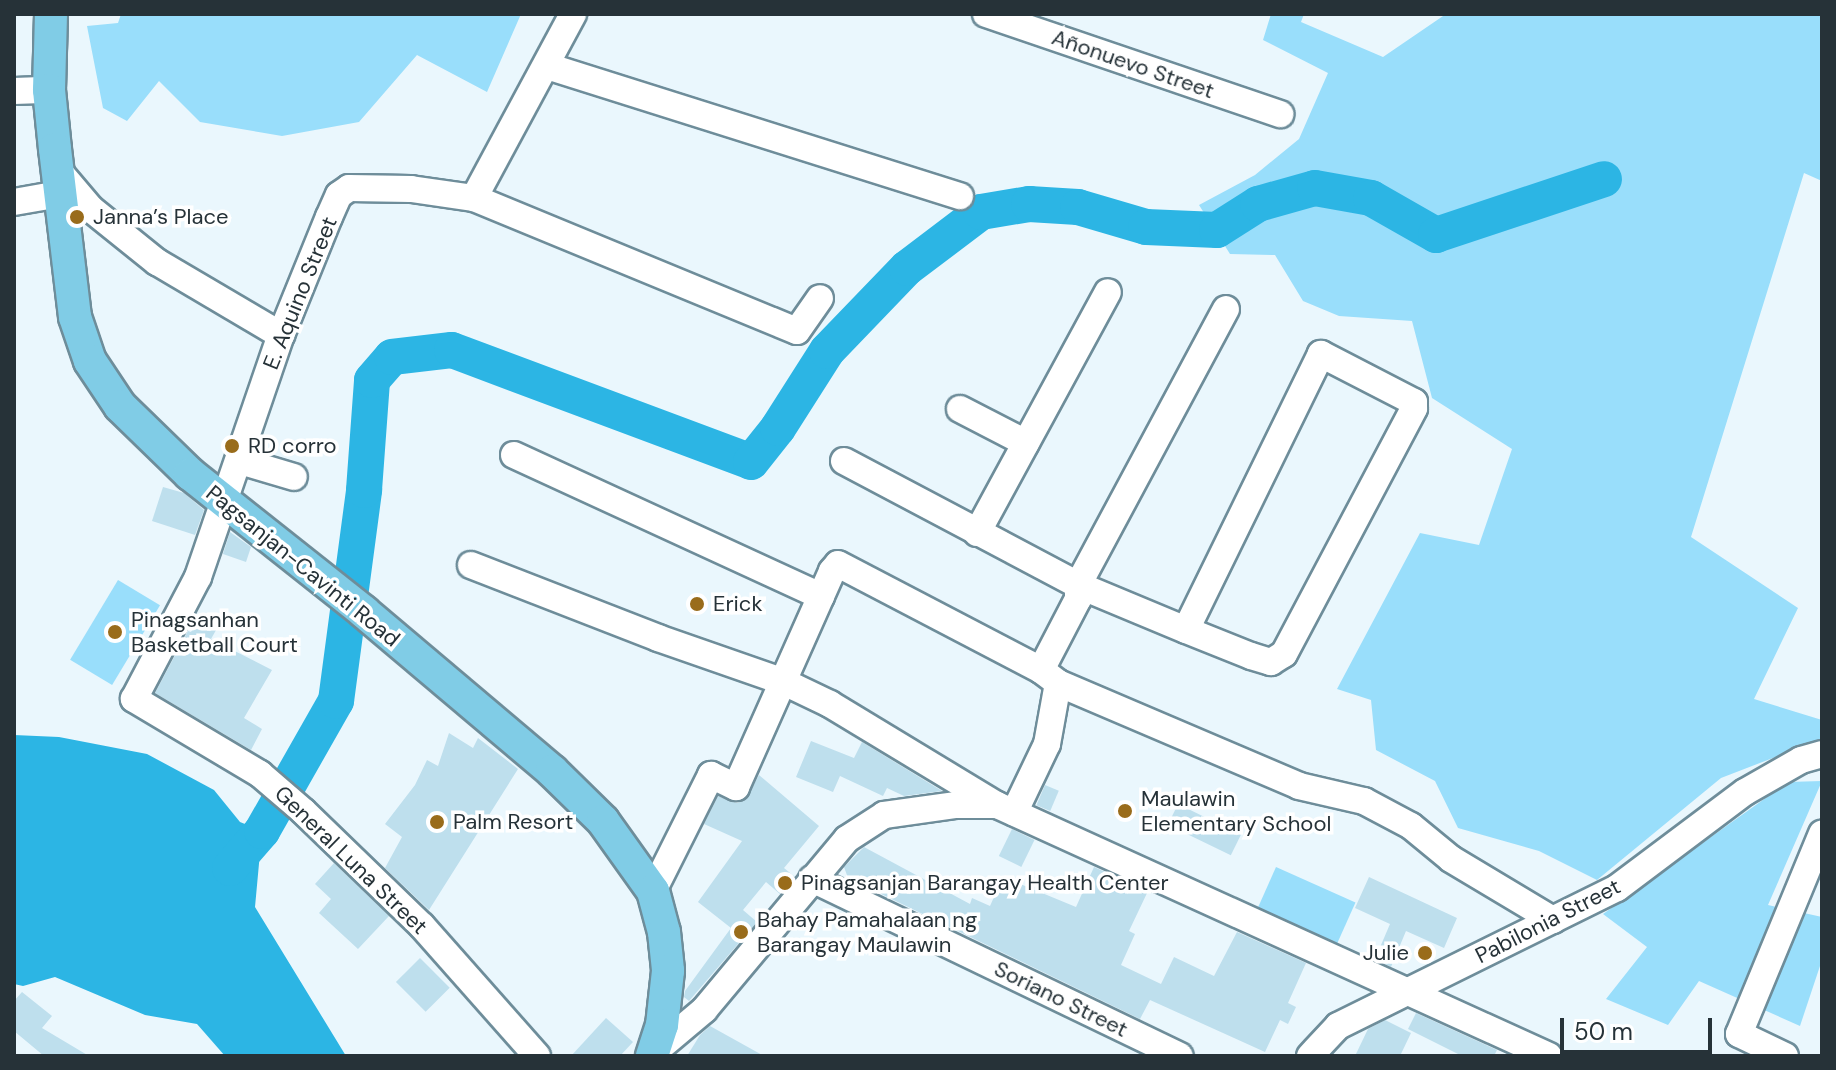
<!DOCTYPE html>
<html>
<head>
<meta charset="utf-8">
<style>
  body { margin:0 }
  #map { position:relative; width:1836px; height:1070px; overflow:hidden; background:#eaf7fd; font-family:"DM Sans",sans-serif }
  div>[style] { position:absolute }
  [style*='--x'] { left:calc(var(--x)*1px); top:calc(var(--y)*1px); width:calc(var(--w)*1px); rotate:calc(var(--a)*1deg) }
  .green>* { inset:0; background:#99defb; transform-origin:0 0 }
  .water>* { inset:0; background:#2cb5e4 }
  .river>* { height:36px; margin:-18px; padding:0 18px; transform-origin:18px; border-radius:18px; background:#2cb5e4 }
  .building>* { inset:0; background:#bedfed; transform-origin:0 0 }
  .roads { filter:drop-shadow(2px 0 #6e8d9a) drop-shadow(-2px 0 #6e8d9a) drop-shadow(0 2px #6e8d9a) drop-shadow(0 -2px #6e8d9a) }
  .minor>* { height:26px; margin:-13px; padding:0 13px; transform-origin:13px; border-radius:13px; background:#fff }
  .major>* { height:32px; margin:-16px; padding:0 16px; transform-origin:16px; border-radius:16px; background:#80cce6 }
  .dots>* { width:22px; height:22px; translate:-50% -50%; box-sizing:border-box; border:4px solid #fff; border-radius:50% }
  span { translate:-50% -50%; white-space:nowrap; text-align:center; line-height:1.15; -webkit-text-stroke:7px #fff; paint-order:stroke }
  .street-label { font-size:22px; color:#263238 }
  .poi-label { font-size:22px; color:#263238 }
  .left { translate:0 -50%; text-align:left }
  .right { translate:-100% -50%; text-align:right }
  .frame { position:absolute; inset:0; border:16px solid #263238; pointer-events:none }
  .scale { position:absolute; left:1560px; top:1018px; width:152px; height:36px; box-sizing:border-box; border:4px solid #263238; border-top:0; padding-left:10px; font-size:24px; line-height:28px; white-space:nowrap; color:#263238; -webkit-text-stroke:6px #fff; paint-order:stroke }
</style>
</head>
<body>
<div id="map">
  <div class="green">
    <div style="clip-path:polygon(121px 14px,521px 14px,487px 92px,417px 55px,359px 122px,282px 136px,200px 122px,159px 81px,127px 121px,103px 108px,87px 26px,118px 23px)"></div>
    <div style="clip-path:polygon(1271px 14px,1304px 14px,1301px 22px,1383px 57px,1446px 14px,1822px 14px,1822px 181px,1804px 173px,1691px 537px,1798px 608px,1754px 699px,1822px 720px,1822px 739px,1721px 778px,1597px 880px,1539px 851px,1458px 828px,1435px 781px,1376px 750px,1371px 700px,1337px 689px,1420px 533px,1479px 545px,1512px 449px,1432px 398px,1412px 321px,1339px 316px,1303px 301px,1275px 255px,1230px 254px,1199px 205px,1255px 175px,1299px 139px,1328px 73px,1263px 40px)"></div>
    <div style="left:118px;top:580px;width:49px;height:93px;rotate:31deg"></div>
    <div style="clip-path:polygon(1822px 781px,1768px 905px,1822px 917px,1822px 960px,1800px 1026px,1699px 981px,1668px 1025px,1606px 999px,1647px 947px,1603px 914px,1788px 782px)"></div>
    <div style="left:1276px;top:867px;width:87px;height:47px;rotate:24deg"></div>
  </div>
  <div class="water">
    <div style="clip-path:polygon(14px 735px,59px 737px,147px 754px,214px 790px,240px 822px,262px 831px,255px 907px,346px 1056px,225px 1056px,197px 1024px,145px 1015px,55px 977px,23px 986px,14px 984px)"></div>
  </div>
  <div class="river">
    <div style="--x:230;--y:868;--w:49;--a:-49.1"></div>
    <div style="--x:262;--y:831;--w:150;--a:-60.4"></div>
    <div style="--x:336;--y:701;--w:213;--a:-82.4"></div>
    <div style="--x:364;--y:490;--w:110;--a:-85.8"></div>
    <div style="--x:372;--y:380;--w:30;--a:-49"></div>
    <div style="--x:392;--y:357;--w:60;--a:-6.7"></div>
    <div style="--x:452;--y:350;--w:319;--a:20.5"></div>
    <div style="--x:751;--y:462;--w:43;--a:-51.5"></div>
    <div style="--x:778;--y:428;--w:91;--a:-57.5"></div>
    <div style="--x:827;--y:351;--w:115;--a:-46.1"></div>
    <div style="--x:907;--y:268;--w:93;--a:-37.1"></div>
    <div style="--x:981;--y:212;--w:49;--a:-9.5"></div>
    <div style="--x:1029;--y:204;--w:49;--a:3.5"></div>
    <div style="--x:1078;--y:207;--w:71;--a:16.4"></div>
    <div style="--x:1146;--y:227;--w:71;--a:2.4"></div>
    <div style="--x:1217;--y:230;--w:49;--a:-32.4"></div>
    <div style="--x:1258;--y:204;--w:59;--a:-15.7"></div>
    <div style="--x:1315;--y:188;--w:57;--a:10.1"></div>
    <div style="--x:1371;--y:198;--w:75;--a:29.6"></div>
    <div style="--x:1436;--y:235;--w:177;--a:-18.4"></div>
  </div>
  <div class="building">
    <div style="clip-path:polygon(163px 487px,184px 493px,204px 510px,195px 535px,152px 521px)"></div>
    <div style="clip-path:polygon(230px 532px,251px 547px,246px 562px,223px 554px)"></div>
    <div style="clip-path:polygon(201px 613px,220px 623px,211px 639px,272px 670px,244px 718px,262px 729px,251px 750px,155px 693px,188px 631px,191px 632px)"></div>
    <div style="clip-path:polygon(449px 733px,473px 748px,478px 738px,518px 769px,429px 910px,385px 868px,402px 837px,385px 824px,415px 785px,427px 760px,438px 766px)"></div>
    <div style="clip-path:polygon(811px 741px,854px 758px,862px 742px,942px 791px,904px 796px,887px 788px,883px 796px,840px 776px,833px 792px,796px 777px)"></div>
    <div style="clip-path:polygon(759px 775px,819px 826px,784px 868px,795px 877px,780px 894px,766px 882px,743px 910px,757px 922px,689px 1001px,684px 997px,685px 991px,731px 928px,698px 902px,742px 841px,704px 824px,718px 796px,737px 803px,745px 800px)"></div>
    <div style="left:1045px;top:785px;width:15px;height:22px;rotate:23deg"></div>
    <div style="left:1178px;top:804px;width:70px;height:23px;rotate:26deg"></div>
    <div style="left:1012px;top:829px;width:25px;height:30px;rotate:26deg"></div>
    <div style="clip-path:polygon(864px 847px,970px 904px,972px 898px,990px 906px,1003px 877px,1076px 907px,1094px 867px,1148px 891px,1129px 931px,1135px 934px,1121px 965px,1161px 984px,1174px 957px,1214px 976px,1237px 932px,1306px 963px,1288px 1003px,1296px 1007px,1288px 1024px,1280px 1020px,1265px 1052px,1150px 1000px,1140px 1019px,848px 878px,844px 867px)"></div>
    <div style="clip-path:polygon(334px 863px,389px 916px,358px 949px,319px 913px,331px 899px,315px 884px)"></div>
    <div style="clip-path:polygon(1369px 877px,1457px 918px,1444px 948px,1406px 931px,1391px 967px,1375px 959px,1390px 924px,1355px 908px)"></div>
    <div style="left:420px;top:958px;width:42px;height:34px;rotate:45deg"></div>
    <div style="clip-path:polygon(22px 992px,52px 1016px,42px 1028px,89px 1056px,44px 1056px,14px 1031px,14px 1001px)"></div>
    <div style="clip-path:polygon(1416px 1013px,1497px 1050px,1494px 1056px,1462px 1056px,1408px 1029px)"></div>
    <div style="clip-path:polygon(606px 1018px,633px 1042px,620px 1056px,571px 1056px)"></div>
    <div style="clip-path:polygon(1385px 1020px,1411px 1033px,1400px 1056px,1355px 1056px,1368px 1029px)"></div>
    <div style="clip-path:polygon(710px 1026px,764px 1056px,687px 1056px,700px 1035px)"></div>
  </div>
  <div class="roads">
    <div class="minor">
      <div style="--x:986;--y:14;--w:311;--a:18.8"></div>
      <div style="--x:547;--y:66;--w:433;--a:17.5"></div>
      <div style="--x:14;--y:91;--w:35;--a:-2"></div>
      <div style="--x:57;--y:169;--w:52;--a:49.6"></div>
      <div style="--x:91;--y:209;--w:85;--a:38.8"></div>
      <div style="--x:157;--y:262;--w:144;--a:30.5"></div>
      <div style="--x:474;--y:198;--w:209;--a:-61.7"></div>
      <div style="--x:14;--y:202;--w:47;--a:-9.9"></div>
      <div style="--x:960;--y:409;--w:74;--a:27.3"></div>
      <div style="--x:514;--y:455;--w:338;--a:24.7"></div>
      <div style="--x:240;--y:461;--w:56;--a:16.5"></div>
      <div style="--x:844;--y:461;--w:265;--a:27.9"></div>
      <div style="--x:1078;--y:585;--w:117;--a:22.6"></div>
      <div style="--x:1186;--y:630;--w:70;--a:21.8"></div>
      <div style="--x:1251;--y:656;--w:21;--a:17"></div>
      <div style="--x:1271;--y:662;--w:15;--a:-32"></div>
      <div style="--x:1284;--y:654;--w:278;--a:-62.1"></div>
      <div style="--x:1414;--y:408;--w:6;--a:-90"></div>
      <div style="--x:1414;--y:402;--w:105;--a:-152.7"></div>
      <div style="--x:1321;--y:354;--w:307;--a:116.1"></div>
      <div style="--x:977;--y:533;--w:274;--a:-61.5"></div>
      <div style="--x:471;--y:565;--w:201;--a:21.3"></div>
      <div style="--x:658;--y:638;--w:133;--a:19.2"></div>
      <div style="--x:784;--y:682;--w:51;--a:25.6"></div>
      <div style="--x:830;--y:704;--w:195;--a:31.2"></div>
      <div style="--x:1041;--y:670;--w:80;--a:-62.5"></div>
      <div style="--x:1078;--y:599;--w:14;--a:-90"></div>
      <div style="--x:1078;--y:585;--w:313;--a:-61.8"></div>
      <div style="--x:1058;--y:683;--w:262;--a:23.1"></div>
      <div style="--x:1299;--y:786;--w:67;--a:13"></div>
      <div style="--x:1364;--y:801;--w:53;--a:28"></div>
      <div style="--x:1411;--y:826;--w:52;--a:39.5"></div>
      <div style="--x:1451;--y:859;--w:119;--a:30.9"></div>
      <div style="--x:812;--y:879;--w:408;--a:25.7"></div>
      <div style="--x:653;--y:891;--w:130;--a:-63.4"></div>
      <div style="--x:711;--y:775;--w:28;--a:26"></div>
      <div style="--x:736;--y:787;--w:236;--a:-66"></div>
      <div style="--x:832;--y:571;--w:9;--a:-49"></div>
      <div style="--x:838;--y:564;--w:229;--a:27.6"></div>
      <div style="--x:1041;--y:670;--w:21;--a:37"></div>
      <div style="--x:1058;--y:683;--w:62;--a:100.2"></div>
      <div style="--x:1047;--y:744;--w:76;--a:115.6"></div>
      <div style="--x:653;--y:1053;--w:67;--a:-40.1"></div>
      <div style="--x:704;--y:1010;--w:223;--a:-50.1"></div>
      <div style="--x:847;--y:839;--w:44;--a:-33"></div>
      <div style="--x:884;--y:815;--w:73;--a:-7.9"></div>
      <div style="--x:956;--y:805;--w:41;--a:0"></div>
      <div style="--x:997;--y:805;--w:606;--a:24.45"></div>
      <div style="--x:537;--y:1056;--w:174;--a:-131.5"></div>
      <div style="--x:422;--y:926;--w:165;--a:-136"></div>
      <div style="--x:303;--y:811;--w:57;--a:-139.3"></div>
      <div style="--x:260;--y:774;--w:147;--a:-149.2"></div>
      <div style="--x:134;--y:699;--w:138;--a:-62.3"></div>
      <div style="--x:198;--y:577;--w:256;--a:-71.1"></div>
      <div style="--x:281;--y:335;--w:127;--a:-67.9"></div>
      <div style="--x:329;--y:217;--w:24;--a:-66"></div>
      <div style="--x:339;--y:195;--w:12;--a:-35"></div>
      <div style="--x:349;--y:188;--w:62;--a:0.9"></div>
      <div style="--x:411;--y:189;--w:64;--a:8.1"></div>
      <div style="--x:474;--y:198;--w:349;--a:22.4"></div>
      <div style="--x:797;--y:331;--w:40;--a:-55.1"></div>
      <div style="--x:1310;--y:1056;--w:41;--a:-47"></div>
      <div style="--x:1338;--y:1026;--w:311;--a:-26.3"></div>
      <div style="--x:1617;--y:888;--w:160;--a:-36.9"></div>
      <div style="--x:1745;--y:792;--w:64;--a:-29.7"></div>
      <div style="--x:1801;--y:760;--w:22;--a:-16"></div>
      <div style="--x:1785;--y:1056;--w:51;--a:-154.4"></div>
      <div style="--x:1739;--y:1034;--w:217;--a:-67.5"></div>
    </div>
    <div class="major">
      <div style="--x:51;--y:14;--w:76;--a:91.5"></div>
      <div style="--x:49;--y:90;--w:59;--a:84.2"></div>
      <div style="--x:55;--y:149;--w:169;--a:83.2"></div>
      <div style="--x:75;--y:317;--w:46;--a:71.2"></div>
      <div style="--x:90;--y:361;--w:54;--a:56.3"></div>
      <div style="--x:120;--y:406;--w:98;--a:44.2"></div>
      <div style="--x:190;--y:474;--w:222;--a:38.4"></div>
      <div style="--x:364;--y:612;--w:246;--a:40.2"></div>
      <div style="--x:552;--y:771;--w:71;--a:44.4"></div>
      <div style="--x:603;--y:821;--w:86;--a:54.5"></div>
      <div style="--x:653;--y:891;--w:42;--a:75"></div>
      <div style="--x:664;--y:932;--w:39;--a:84"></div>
      <div style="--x:668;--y:971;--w:54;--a:96.3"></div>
      <div style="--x:662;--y:1025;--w:33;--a:108"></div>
    </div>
  </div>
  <div class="dots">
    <div style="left:77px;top:217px;background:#996c1b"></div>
    <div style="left:232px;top:446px;background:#996c1b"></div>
    <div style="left:697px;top:604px;background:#996c1b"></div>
    <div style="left:115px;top:632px;background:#996c1b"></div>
    <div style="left:1125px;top:811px;background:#996c1b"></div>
    <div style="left:437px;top:822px;background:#996c1b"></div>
    <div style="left:785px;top:883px;background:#996c1b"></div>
    <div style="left:741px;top:932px;background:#996c1b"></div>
    <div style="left:1425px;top:953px;background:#996c1b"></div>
  </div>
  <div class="street-label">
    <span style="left:1133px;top:64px;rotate:19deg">Añonuevo Street</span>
    <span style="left:300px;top:293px;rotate:-68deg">E. Aquino Street</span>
    <span style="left:303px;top:566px;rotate:39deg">Pagsanjan-Cavinti Road</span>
    <span style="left:351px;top:860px;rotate:44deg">General Luna Street</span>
    <span style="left:1548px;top:921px;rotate:-27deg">Pabilonia Street</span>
    <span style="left:1061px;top:999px;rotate:26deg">Soriano Street</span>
  </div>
  <div class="poi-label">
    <span class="left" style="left:93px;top:217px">Janna’s Place</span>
    <span class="left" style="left:248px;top:446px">RD corro</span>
    <span class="left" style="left:713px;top:604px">Erick</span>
    <span class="left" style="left:131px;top:632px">Pinagsanhan<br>Basketball Court</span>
    <span class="left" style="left:1141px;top:811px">Maulawin<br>Elementary School</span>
    <span class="left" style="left:453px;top:822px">Palm Resort</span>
    <span class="left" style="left:801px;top:883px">Pinagsanjan Barangay Health Center</span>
    <span class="left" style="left:757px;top:932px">Bahay Pamahalaan ng<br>Barangay Maulawin</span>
    <span class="right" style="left:1409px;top:953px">Julie</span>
  </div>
  <div class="frame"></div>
  <div class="scale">50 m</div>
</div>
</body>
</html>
